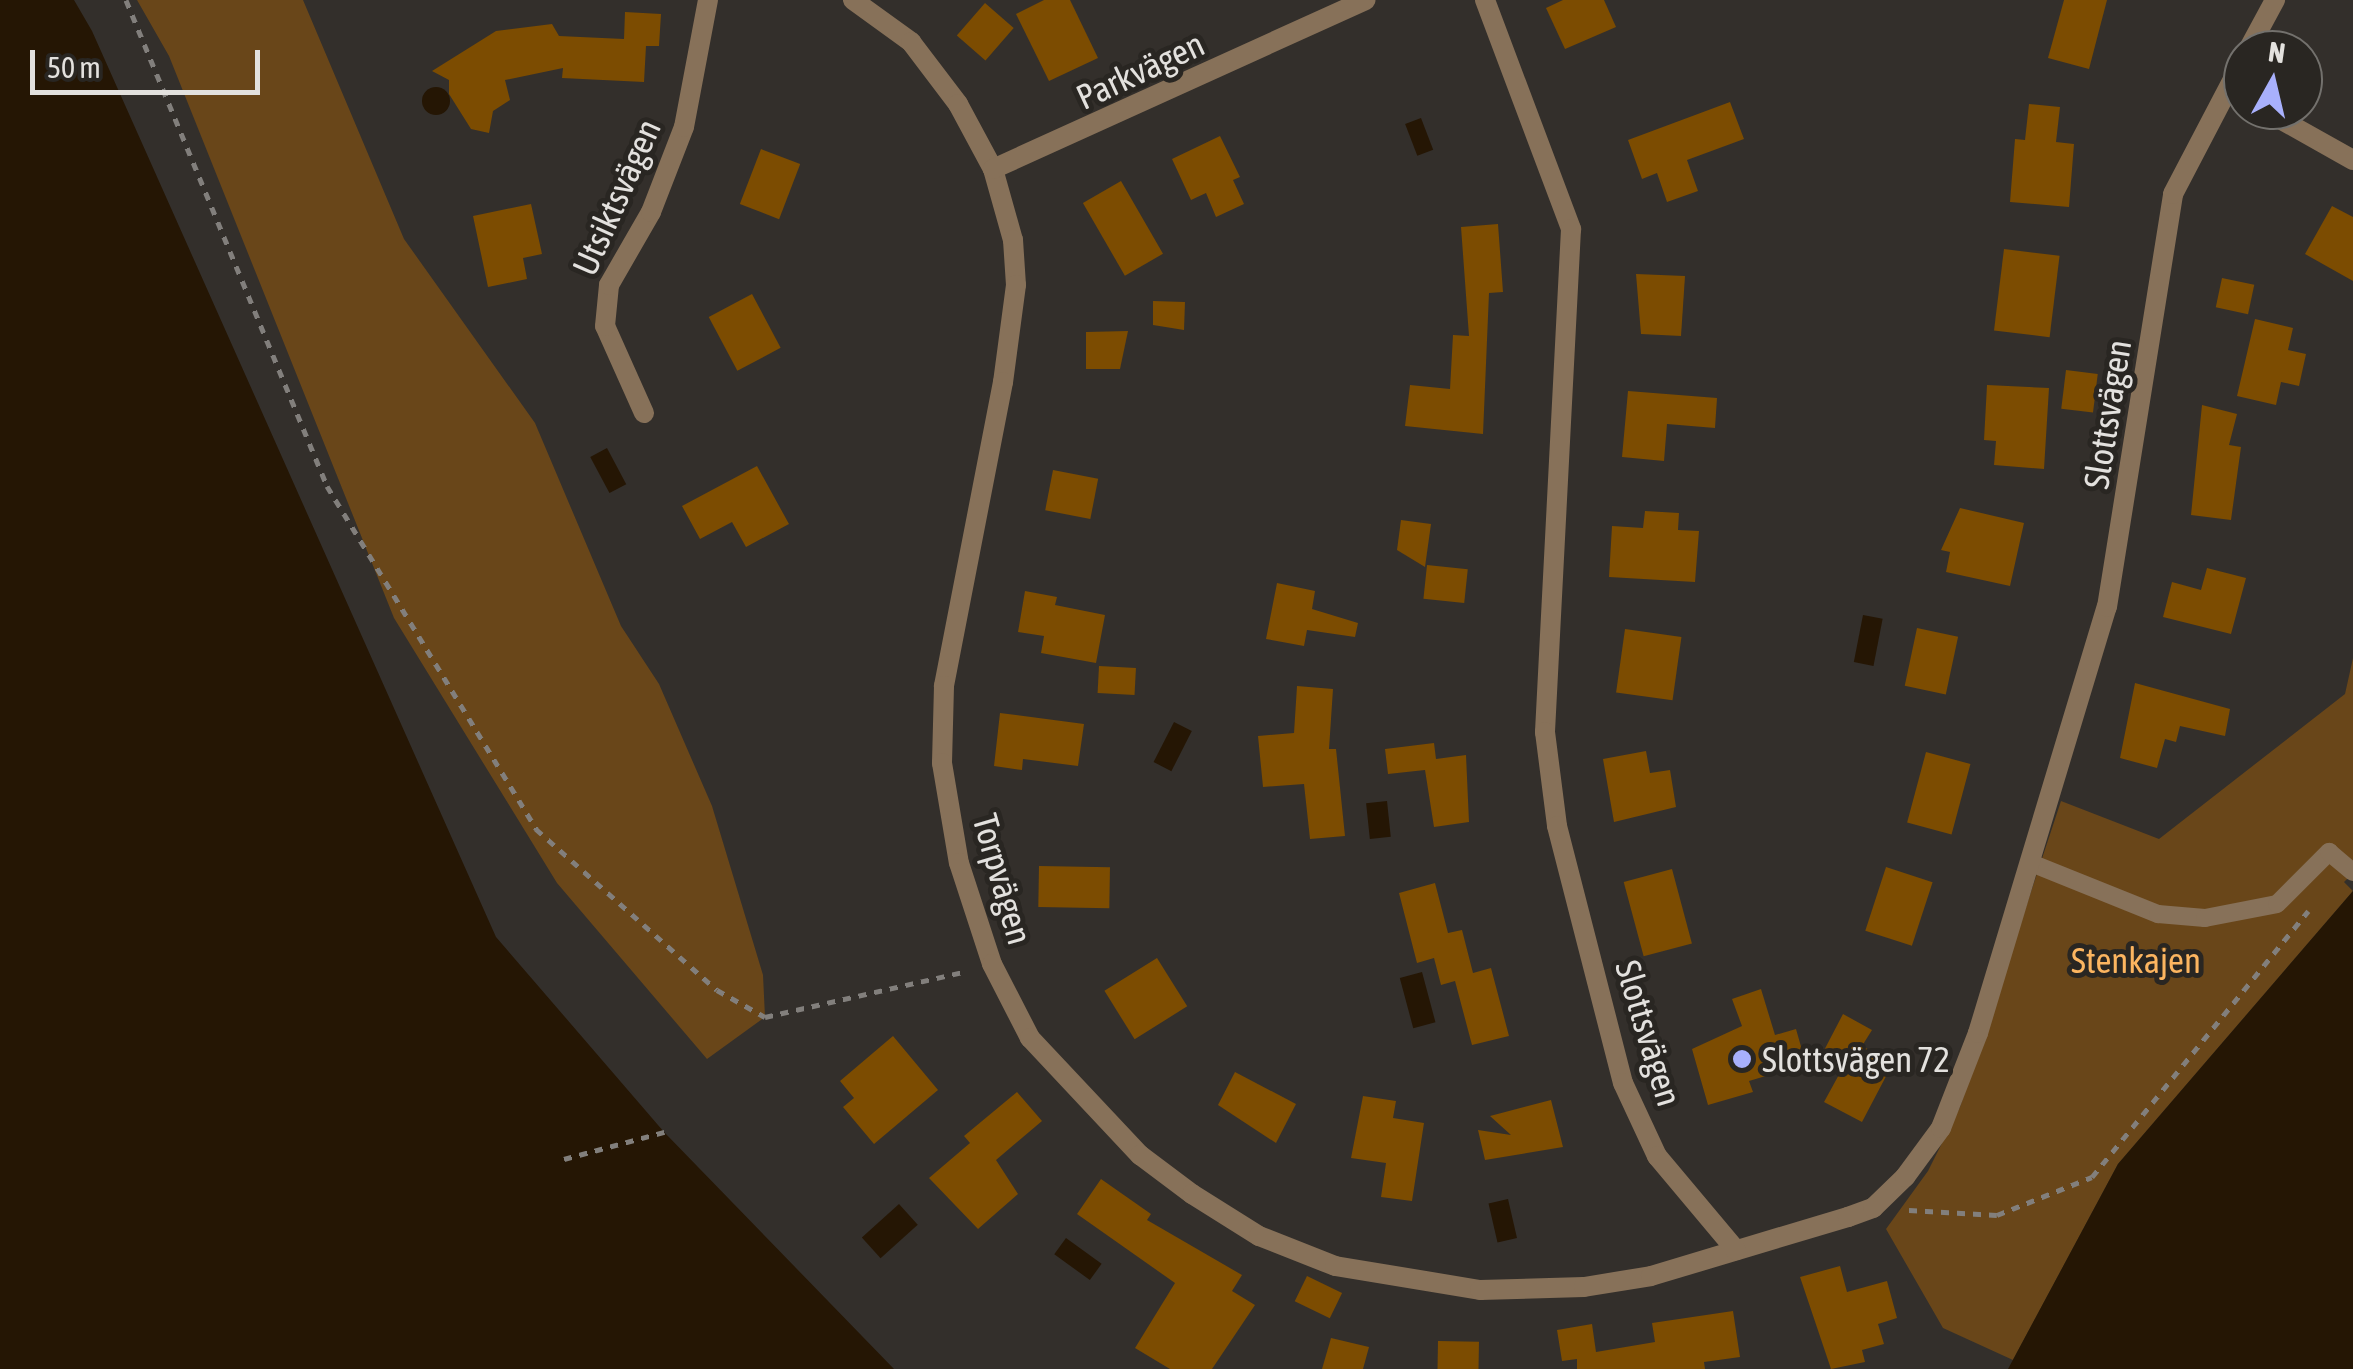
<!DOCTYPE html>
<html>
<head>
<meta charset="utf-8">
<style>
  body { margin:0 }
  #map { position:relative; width:2353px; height:1369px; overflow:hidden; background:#332f2b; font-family:"Asap Condensed",sans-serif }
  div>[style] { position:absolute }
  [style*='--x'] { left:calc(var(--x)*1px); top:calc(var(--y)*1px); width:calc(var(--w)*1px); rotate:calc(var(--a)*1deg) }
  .green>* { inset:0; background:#694619 }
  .water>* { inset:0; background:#251604; transform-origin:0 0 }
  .round { border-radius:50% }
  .building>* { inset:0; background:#7c4c01; transform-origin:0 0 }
  .path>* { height:5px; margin-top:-2.5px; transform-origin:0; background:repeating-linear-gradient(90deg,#827f7c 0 8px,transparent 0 16px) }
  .lane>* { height:18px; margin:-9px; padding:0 9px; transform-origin:9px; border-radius:9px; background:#877159 }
  .street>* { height:20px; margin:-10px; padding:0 10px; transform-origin:10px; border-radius:10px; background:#877159 }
  .dots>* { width:28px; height:28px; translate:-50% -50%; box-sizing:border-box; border:5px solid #292622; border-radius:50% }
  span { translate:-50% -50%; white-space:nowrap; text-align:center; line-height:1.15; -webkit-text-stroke:10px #292622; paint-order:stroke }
  .street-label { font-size:35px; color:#e3e1de }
  .park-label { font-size:35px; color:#fcb560 }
  .poi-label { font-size:35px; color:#e3e1de }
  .left { translate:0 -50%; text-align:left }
  .north { position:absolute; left:2223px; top:30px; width:100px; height:100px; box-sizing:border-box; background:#292622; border:2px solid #73716d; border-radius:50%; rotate:8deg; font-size:28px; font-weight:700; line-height:40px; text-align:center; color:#e3e1de }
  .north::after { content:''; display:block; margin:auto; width:35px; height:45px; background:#a8b0fc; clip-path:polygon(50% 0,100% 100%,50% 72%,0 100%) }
  .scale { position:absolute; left:30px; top:50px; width:230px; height:45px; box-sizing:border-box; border:5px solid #e3e1de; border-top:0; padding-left:12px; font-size:30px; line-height:35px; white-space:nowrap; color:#e3e1de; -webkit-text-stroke:8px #292622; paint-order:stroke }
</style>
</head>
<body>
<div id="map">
  <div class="green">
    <div style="clip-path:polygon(137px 0,303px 0,404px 239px,535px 423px,621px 626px,659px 684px,712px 806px,763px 975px,765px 1017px,707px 1059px,557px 883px,394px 618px,169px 56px)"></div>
    <div style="clip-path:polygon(2353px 658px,2353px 873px,2344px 882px,2353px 891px,2118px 1164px,2013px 1360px,1943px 1328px,1886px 1229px,1928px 1171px,1960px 1107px,2061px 801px,2159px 839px,2345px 694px)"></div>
  </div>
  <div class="water">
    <div style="clip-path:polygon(0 0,74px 0,92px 31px,496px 937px,664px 1132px,894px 1369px,0 1369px)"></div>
    <div class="round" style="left:422px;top:87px;width:28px;height:28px"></div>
    <div style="left:1421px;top:118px;width:34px;height:17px;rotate:69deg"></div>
    <div style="left:607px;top:448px;width:41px;height:19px;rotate:62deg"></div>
    <div style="left:1863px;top:615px;width:20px;height:48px;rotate:11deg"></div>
    <div style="left:1174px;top:722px;width:20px;height:45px;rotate:27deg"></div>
    <div style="left:1387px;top:801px;width:36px;height:21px;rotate:84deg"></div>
    <div style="clip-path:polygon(2353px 891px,2353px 1369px,2008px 1369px,2118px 1164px)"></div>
    <div style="left:1422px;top:972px;width:52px;height:23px;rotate:75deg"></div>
    <div style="left:1508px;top:1199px;width:40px;height:20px;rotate:77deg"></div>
    <div style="left:899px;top:1204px;width:28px;height:50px;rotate:48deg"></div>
    <div style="left:1066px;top:1238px;width:44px;height:20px;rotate:36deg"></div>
  </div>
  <div class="building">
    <div style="clip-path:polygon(1044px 0,1070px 0,1098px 58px,1049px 81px,1016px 14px)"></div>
    <div style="clip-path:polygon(1563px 0,1604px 0,1616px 27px,1565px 49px,1546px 8px)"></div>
    <div style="clip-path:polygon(2064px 0,2107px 0,2089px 69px,2048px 58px)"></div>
    <div style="left:985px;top:3px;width:38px;height:43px;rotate:41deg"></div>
    <div style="clip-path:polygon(625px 12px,661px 14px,659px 46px,646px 46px,644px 82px,562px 78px,563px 68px,505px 80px,510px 100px,493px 111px,489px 133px,471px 129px,449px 94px,449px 80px,432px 71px,496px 31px,552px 24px,559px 36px,624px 39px)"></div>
    <div style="clip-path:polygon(1730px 102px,1744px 139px,1687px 160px,1698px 191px,1667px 202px,1657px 173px,1642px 179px,1628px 140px)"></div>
    <div style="clip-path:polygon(2029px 104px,2060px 107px,2056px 142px,2074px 144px,2069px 207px,2010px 202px,2015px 139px,2025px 140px)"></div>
    <div style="clip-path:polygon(1220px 136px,1240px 177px,1233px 180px,1244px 204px,1216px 217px,1206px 193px,1191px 200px,1172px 159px)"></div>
    <div style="left:761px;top:149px;width:42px;height:59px;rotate:21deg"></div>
    <div style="left:1121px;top:181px;width:84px;height:44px;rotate:60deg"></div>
    <div style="clip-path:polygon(531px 204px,542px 254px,523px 258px,527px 279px,488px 287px,473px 216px)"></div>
    <div style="clip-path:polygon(2332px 206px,2353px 217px,2353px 281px,2305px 254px)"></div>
    <div style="clip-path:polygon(1498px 224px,1503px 292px,1489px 293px,1483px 434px,1405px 426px,1410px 385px,1450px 389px,1453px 335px,1469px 336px,1461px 227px)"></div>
    <div style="left:2004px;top:249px;width:56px;height:82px;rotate:7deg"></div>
    <div style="clip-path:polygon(1636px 274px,1685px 276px,1681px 336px,1641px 334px)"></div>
    <div style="left:2222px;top:278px;width:33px;height:30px;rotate:12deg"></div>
    <div style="left:752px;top:294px;width:61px;height:49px;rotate:62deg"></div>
    <div style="clip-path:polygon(1153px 301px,1185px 302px,1184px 330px,1153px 325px)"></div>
    <div style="clip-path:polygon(2255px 319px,2293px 328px,2288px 350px,2306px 354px,2299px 386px,2281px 382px,2276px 405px,2237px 396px)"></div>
    <div style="clip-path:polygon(1128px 331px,1120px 369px,1086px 369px,1086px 332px)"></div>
    <div style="left:2066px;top:370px;width:32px;height:39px;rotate:7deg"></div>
    <div style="clip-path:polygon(1987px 385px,2049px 388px,2044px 469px,1994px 465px,1996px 441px,1984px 440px)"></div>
    <div style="clip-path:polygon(1628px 391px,1717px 398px,1715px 428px,1667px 424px,1664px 461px,1622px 457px)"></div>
    <div style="clip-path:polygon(2202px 405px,2237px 414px,2229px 445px,2241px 447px,2231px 520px,2191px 515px)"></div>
    <div style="clip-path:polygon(757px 466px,789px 524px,746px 547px,732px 522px,700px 539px,682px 506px)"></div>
    <div style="left:1053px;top:470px;width:46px;height:41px;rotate:11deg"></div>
    <div style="clip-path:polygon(1960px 508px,2024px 523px,2010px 586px,1946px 572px,1950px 552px,1941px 550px)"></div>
    <div style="clip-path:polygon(1645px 511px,1679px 513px,1678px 530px,1699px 531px,1695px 582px,1609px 577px,1612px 526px,1643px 528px)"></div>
    <div style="clip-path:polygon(1401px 520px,1431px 524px,1425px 567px,1397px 550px)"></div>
    <div style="left:1427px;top:565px;width:41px;height:34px;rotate:6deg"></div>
    <div style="clip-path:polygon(2207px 568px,2246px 578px,2231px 634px,2163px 617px,2172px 582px,2201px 590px)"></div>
    <div style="clip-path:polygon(1277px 583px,1315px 591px,1312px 609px,1358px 623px,1355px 637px,1307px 630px,1304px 646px,1266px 639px)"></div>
    <div style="clip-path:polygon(1025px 591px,1057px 597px,1055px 605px,1105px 615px,1096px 663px,1041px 653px,1044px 636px,1018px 632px)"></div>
    <div style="left:1917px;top:628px;width:42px;height:59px;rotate:12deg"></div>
    <div style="left:1625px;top:629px;width:57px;height:64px;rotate:8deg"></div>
    <div style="left:1099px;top:666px;width:37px;height:27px;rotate:3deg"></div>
    <div style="clip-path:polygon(2135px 683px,2230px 709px,2225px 736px,2180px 726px,2176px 742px,2165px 739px,2157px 768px,2120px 758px)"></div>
    <div style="clip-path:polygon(1297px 686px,1333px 689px,1329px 749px,1336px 749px,1345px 836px,1310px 839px,1304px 784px,1263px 787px,1258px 736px,1294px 733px)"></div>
    <div style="clip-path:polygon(1000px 713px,1084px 724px,1078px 766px,1023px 759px,1022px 770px,994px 766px)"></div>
    <div style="clip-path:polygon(1434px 743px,1436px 759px,1466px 755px,1469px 822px,1434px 827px,1425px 770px,1388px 774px,1385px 749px)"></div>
    <div style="clip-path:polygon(1646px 751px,1650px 773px,1670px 770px,1676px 807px,1614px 822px,1603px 759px)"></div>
    <div style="left:1926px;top:752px;width:46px;height:73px;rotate:15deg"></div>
    <div style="left:1039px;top:866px;width:71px;height:41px;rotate:1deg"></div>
    <div style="left:1886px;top:867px;width:49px;height:67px;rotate:18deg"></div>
    <div style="left:1672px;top:869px;width:77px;height:50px;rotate:75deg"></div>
    <div style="clip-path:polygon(1435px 883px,1448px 933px,1462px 930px,1473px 973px,1491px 968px,1509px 1036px,1472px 1045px,1455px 981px,1441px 985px,1434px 958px,1417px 963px,1399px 893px)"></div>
    <div style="left:1157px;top:958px;width:57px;height:62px;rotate:58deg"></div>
    <div style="clip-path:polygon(1761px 989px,1775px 1035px,1796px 1029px,1806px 1064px,1749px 1081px,1753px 1092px,1708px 1105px,1692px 1049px,1742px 1026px,1732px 999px)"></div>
    <div style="clip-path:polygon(1843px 1014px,1872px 1030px,1862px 1046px,1893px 1063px,1862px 1122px,1824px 1102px,1853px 1049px,1819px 1060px)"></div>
    <div style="clip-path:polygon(893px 1036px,938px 1090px,874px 1144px,843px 1107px,854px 1098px,840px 1081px)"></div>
    <div style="clip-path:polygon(1235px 1072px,1296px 1104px,1276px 1143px,1218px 1105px)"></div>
    <div style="clip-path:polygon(1017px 1092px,1042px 1121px,996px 1160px,1018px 1194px,978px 1229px,929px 1178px,970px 1143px,964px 1136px)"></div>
    <div style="clip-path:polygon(1363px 1096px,1396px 1101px,1393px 1118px,1424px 1123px,1412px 1201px,1381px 1197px,1386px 1163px,1351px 1158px)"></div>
    <div style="clip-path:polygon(1551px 1100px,1563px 1147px,1485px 1160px,1478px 1130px,1511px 1135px,1490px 1116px)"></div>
    <div style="clip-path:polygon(1101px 1179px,1151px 1214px,1147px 1220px,1242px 1275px,1232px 1291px,1255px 1305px,1212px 1369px,1170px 1369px,1135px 1348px,1175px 1283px,1077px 1214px)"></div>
    <div style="clip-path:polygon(1840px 1266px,1847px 1292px,1887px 1281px,1897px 1318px,1878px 1324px,1884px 1344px,1862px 1350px,1865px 1362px,1831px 1369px,1800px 1277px)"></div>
    <div style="left:1307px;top:1276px;width:39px;height:28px;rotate:26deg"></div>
    <div style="clip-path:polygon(1733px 1311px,1740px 1357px,1704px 1362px,1705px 1369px,1577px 1369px,1577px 1359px,1562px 1361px,1557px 1330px,1592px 1324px,1596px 1352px,1655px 1342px,1652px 1323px)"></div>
    <div style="clip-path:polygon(1331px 1338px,1369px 1347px,1363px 1369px,1322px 1369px)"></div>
    <div style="left:1438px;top:1341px;width:41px;height:28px;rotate:1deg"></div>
  </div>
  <div class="path">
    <div style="--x:126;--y:0;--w:526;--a:67.53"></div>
    <div style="--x:327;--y:486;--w:402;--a:58.6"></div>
    <div style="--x:536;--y:829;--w:242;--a:41.7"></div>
    <div style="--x:717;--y:990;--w:55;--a:29.4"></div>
    <div style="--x:765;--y:1017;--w:207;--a:-12.8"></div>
    <div style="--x:564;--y:1159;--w:104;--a:-15.1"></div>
    <div style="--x:1909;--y:1210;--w:88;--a:3.3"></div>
    <div style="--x:1997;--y:1215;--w:102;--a:-21.8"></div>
    <div style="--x:2092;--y:1177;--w:343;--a:-50.9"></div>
  </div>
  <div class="lane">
    <div style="--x:2031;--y:863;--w:137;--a:21.9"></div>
    <div style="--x:2158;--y:914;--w:47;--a:4.9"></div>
    <div style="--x:2205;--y:918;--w:73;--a:-11"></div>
    <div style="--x:2277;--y:904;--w:74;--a:-45"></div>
    <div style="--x:2329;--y:852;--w:31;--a:40"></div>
  </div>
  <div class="street">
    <div style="--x:853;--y:0;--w:72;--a:35.9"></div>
    <div style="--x:911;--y:42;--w:78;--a:52.8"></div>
    <div style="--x:958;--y:104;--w:74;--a:61.7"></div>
    <div style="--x:993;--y:169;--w:74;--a:74.3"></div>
    <div style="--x:1013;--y:240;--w:45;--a:86.2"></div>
    <div style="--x:1016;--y:285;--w:98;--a:97.6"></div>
    <div style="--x:1003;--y:382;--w:310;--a:101"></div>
    <div style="--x:944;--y:686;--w:77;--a:91.5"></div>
    <div style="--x:942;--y:763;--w:101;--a:80.4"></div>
    <div style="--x:959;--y:863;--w:106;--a:71.9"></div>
    <div style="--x:992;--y:964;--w:83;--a:62.8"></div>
    <div style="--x:1030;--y:1038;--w:161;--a:46.8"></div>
    <div style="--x:1140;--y:1155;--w:65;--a:36.9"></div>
    <div style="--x:1192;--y:1194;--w:79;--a:32.1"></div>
    <div style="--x:1259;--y:1236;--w:82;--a:21.5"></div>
    <div style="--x:1335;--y:1266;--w:147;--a:9.4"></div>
    <div style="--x:1480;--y:1290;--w:104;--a:-1.7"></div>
    <div style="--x:1584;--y:1287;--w:68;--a:-9.3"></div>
    <div style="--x:1651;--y:1276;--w:206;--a:-16.7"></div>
    <div style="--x:1848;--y:1217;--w:27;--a:-20"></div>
    <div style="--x:1873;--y:1208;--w:45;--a:-44.1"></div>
    <div style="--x:1905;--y:1177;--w:61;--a:-53.7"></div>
    <div style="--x:1941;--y:1128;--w:102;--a:-68.7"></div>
    <div style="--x:1978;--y:1033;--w:445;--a:-73.2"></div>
    <div style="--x:2107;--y:607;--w:418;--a:-80.9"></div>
    <div style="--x:2173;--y:194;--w:151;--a:-62.4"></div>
    <div style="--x:1485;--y:0;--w:245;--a:69.4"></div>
    <div style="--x:1571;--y:229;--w:504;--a:92.96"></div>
    <div style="--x:1545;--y:732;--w:95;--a:82.7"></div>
    <div style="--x:1557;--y:826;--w:265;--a:75.6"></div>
    <div style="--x:1623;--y:1083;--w:81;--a:65"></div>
    <div style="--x:1657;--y:1156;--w:123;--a:50"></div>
    <div style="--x:2248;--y:50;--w:57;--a:-61.6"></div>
    <div style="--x:2264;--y:110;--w:102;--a:29.3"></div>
    <div style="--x:993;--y:169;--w:409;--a:-24.4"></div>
    <div style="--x:644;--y:413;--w:95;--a:-114.1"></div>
    <div style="--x:605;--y:326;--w:41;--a:-84.4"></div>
    <div style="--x:609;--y:285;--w:84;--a:-60.1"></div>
    <div style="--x:651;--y:212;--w:91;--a:-68.8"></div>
    <div style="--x:684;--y:127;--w:129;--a:-79.3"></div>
  </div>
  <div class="dots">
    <div style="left:1742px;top:1059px;background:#a8b0fc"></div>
  </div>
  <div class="street-label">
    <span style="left:1140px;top:70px;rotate:-25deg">Parkvägen</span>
    <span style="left:616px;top:197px;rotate:-66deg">Utsiktsvägen</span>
    <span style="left:2107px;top:414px;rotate:-81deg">Slottsvägen</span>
    <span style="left:1003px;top:879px;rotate:74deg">Torpvägen</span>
    <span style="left:1649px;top:1033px;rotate:73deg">Slottsvägen</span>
  </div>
  <div class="park-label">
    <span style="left:2136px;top:960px">Stenkajen</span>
  </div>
  <div class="poi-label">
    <span class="left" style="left:1762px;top:1059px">Slottsvägen 72</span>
  </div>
  <div class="north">N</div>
  <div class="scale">50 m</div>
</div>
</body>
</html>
